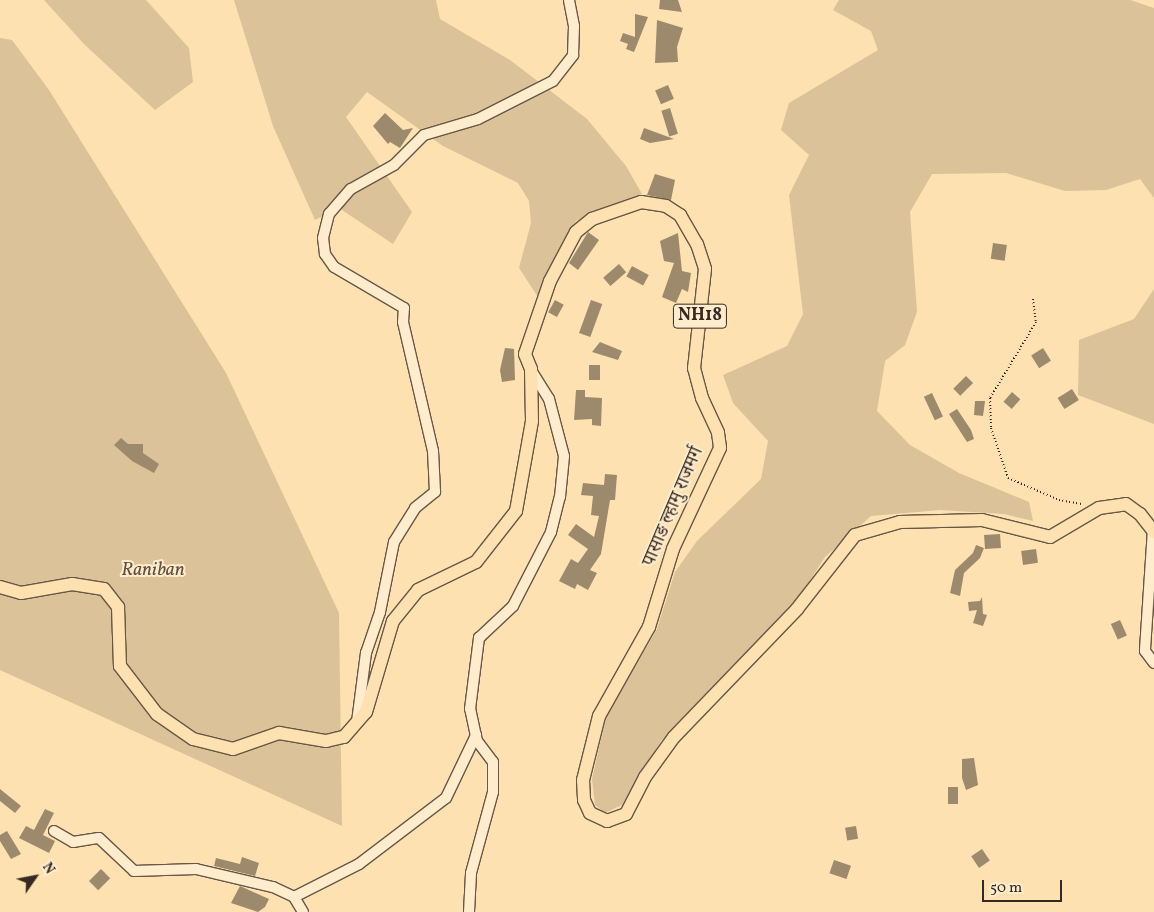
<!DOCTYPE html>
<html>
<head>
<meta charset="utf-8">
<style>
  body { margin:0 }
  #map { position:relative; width:1154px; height:912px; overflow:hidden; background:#fde1b0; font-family:Vollkorn,"Noto Serif Devanagari",serif }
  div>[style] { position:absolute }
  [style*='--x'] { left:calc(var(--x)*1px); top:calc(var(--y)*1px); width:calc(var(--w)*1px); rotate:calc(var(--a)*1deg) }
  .green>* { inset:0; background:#dbc298 }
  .building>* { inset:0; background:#9d896c; transform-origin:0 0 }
  .path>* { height:2px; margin-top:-1px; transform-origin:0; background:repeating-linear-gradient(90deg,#362923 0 1px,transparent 0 3.5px) }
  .roads { filter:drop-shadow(1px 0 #685746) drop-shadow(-1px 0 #685746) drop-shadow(0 1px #685746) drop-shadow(0 -1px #685746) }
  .minor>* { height:10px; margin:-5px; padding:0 5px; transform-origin:5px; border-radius:5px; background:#feeccc }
  .major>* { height:12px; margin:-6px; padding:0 6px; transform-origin:6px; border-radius:6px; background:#fde1b0 }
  span { translate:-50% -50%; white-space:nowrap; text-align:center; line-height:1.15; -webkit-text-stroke:4px #feeccc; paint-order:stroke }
  .shield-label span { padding:1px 4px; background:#feeccc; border:1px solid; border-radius:4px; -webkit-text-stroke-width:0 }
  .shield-label { font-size:18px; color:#362923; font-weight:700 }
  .street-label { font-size:19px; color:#362923 }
  .park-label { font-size:19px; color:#5f4f40; font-style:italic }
  .north { position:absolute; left:10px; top:852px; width:50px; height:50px; -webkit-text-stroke:4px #feeccc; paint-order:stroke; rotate:57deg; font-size:14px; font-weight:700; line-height:20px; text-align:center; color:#362923 }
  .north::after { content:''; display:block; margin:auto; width:18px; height:22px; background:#362923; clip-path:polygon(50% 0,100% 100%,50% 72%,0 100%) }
  .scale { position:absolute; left:982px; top:880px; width:80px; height:22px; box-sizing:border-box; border:2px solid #362923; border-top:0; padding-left:6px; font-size:15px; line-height:18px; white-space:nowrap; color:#362923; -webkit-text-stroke:4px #feeccc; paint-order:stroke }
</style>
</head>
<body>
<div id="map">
  <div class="green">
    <div style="clip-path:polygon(44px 0,146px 0,189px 48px,193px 82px,155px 110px,84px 44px)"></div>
    <div style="clip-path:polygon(234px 0,436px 0,440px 19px,510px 60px,587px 119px,626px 166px,642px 194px,576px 221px,538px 297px,519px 268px,531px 223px,529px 201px,518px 183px,443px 146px,367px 92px,346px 117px,412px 212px,393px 244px,339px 208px,315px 220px,273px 126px)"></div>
    <div style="clip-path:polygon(839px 0,1130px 0,1154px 8px,1154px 198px,1140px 179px,1106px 190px,1065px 191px,1006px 173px,932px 174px,910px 212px,917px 312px,905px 345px,885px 361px,877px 411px,910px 445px,959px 473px,1029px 502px,1033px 521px,1004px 514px,940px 510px,871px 516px,825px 557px,791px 610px,661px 741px,624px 804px,605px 813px,595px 805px,592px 779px,606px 717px,657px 629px,675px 572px,697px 541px,761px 479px,768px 441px,733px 403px,723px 375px,787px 346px,803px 314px,789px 195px,809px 155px,781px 130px,789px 103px,878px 50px,871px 31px,833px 10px)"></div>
    <div style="clip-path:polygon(0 38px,12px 40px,49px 90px,226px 373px,339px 613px,342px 826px,0 670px)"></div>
    <div style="clip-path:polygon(1154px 289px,1154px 424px,1078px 395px,1079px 340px,1134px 319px)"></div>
  </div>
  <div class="building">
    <div style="clip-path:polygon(660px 0,678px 0,682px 12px,659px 9px)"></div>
    <div style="clip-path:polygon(635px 14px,648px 17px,634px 52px,626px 49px,628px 44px,620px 41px,623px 33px,635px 37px)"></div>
    <div style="clip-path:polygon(657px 20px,683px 28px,677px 47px,678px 62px,655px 63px)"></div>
    <div style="left:668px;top:85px;width:15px;height:14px;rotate:67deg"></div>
    <div style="left:670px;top:108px;width:27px;height:9px;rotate:73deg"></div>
    <div style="clip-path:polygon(385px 113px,403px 130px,413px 128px,400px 148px,390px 142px,388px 144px,373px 126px)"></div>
    <div style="clip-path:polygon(644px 128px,674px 139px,650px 143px,640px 139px)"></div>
    <div style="clip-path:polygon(655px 174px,675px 180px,671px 200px,647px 195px)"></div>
    <div style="clip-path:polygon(588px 232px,599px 240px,578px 270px,569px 263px)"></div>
    <div style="clip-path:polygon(678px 233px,682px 271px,691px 273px,688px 292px,682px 289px,676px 303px,662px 297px,674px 263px,664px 261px,660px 241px)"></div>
    <div style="left:993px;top:243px;width:14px;height:16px;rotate:8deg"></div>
    <div style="left:619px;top:264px;width:11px;height:21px;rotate:49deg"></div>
    <div style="left:632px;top:266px;width:19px;height:12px;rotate:28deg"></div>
    <div style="left:555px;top:300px;width:10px;height:14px;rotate:29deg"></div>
    <div style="left:591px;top:300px;width:12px;height:35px;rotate:20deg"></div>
    <div style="clip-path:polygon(600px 342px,622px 351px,618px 360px,592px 352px)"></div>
    <div style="clip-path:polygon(505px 348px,514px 349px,515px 380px,502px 382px,500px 370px)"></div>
    <div style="left:1043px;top:348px;width:15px;height:14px;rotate:58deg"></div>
    <div style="left:589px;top:365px;width:11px;height:15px"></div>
    <div style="left:966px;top:376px;width:10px;height:18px;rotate:45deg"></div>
    <div style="left:1072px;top:389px;width:13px;height:17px;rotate:58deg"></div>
    <div style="clip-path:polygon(576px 390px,585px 390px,585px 397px,602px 398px,601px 426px,592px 425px,592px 419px,574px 420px)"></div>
    <div style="left:1012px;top:392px;width:11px;height:13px;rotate:41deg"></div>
    <div style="left:932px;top:393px;width:26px;height:9px;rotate:65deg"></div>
    <div style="clip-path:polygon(975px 401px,985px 401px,983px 416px,974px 415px)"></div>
    <div style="clip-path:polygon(957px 409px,971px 430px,974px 439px,967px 442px,949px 414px)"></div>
    <div style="clip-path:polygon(121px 438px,128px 444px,143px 444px,143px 453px,159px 464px,154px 473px,132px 461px,114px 445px)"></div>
    <div style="clip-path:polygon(605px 474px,617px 475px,615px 500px,610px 500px,601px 554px,590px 570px,597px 573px,588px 590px,577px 584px,575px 589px,559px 581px,571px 559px,578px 563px,588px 549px,568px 535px,576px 524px,594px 537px,599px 516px,591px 515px,593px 496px,581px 495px,583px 483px,604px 485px)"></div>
    <div style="left:1000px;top:534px;width:14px;height:16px;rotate:86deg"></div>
    <div style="clip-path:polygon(976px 545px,984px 548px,980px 558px,964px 573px,960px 596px,950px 593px,955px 570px,973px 553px)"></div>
    <div style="left:1036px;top:549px;width:14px;height:15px;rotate:82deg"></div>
    <div style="clip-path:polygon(982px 597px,983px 614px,987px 615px,983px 626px,973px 623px,977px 610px,969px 611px,968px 602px,980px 601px)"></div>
    <div style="left:1120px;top:620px;width:17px;height:10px;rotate:66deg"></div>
    <div style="clip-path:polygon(974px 758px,978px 785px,966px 790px,962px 778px,962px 759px)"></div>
    <div style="left:948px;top:787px;width:10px;height:17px"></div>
    <div style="clip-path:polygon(0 789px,21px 806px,15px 813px,0 801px)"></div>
    <div style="clip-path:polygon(45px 809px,54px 813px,43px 835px,55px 841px,49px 853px,19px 838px,26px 826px,34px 830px)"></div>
    <div style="left:856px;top:826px;width:13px;height:11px;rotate:81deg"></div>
    <div style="clip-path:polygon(7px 831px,21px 854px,11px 859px,0 841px,0 835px)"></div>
    <div style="left:982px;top:849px;width:14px;height:13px;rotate:56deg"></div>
    <div style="clip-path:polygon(242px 857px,259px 863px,255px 876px,214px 866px,216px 858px,240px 864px)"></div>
    <div style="left:834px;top:860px;width:18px;height:14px;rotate:19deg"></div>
    <div style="left:101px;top:869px;width:13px;height:17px;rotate:45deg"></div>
    <div style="clip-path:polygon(240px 886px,269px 899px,265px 907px,258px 912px,231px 903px)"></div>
  </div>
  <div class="path">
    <div style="--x:1033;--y:299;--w:23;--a:83"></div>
    <div style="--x:1036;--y:322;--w:89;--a:121.2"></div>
    <div style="--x:990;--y:398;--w:30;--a:88"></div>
    <div style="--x:991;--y:428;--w:53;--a:71.2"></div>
    <div style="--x:1008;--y:478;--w:56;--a:23.3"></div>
    <div style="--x:1059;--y:500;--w:23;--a:10"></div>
  </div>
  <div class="roads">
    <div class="minor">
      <div style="--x:1153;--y:529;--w:122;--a:93.8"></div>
      <div style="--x:1145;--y:651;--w:15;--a:53"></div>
      <div style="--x:357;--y:722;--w:70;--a:-82.6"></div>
      <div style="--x:366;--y:653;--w:43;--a:-71.1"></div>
      <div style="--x:380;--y:612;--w:71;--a:-78.7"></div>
      <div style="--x:394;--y:542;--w:40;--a:-58"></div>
      <div style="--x:415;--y:508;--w:26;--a:-39"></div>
      <div style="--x:435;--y:492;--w:41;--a:-92.8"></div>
      <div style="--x:433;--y:451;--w:132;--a:-103.1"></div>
      <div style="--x:403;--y:322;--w:14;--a:-86"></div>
      <div style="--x:404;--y:308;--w:81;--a:-149.6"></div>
      <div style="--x:334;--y:267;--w:16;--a:-125"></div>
      <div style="--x:325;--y:254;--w:16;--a:-97"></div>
      <div style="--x:323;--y:238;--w:25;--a:-76"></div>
      <div style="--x:329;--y:214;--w:33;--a:-49"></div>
      <div style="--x:351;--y:189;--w:49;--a:-29.2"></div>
      <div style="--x:394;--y:165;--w:42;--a:-45"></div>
      <div style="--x:424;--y:135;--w:56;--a:-16.5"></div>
      <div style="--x:478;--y:119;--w:84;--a:-26.9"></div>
      <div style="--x:553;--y:81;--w:33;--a:-52"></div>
      <div style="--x:573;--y:55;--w:29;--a:-88"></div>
      <div style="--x:574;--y:26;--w:26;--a:-101"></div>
      <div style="--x:54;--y:831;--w:22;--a:30"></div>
      <div style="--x:73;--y:842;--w:26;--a:-9"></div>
      <div style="--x:99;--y:838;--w:48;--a:43.3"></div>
      <div style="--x:134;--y:871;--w:62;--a:-1.8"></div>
      <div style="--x:196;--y:869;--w:79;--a:13.2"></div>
      <div style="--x:273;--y:887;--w:23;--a:25"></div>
      <div style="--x:303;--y:912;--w:17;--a:-121"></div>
      <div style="--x:294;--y:897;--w:73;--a:-26.9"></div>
      <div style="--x:359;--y:864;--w:109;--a:-37.2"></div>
      <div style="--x:446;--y:798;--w:70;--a:-64.5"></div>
      <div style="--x:469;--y:912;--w:39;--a:-87"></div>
      <div style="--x:471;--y:873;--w:84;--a:-74.8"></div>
      <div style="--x:493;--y:792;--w:30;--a:-90"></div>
      <div style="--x:493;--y:762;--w:26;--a:-127"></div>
      <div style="--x:477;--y:741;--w:33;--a:-102"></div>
      <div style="--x:470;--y:709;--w:72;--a:-82.8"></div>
      <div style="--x:479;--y:638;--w:47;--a:-43.3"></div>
      <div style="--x:513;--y:606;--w:83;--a:-62.8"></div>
      <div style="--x:551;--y:532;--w:36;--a:-76"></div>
      <div style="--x:560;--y:497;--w:41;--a:-84.4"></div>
      <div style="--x:564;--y:456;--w:59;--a:-104.7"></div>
      <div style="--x:549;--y:399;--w:34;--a:-122"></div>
    </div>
    <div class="major">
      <div style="--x:0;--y:587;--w:22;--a:16"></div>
      <div style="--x:21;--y:593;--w:52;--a:-10"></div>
      <div style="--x:72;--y:584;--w:32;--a:9"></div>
      <div style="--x:104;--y:589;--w:23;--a:52"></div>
      <div style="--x:118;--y:607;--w:59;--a:88.1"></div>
      <div style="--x:120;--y:666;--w:61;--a:52.4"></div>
      <div style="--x:157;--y:714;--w:44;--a:34.8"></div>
      <div style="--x:193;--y:739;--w:41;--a:14"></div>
      <div style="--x:233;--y:749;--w:49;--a:-19.2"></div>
      <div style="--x:279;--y:733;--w:48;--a:9.7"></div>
      <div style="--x:326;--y:741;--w:18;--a:-13"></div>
      <div style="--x:344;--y:737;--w:33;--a:-49"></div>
      <div style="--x:366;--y:712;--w:95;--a:-73.5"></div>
      <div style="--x:393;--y:621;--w:40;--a:-51"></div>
      <div style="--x:418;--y:590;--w:64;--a:-25.8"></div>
      <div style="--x:476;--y:562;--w:65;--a:-51.9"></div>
      <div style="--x:516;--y:511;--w:91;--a:-79.9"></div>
      <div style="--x:532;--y:421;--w:52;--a:-91.1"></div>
      <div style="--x:531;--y:369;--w:16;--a:-112"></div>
      <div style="--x:525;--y:354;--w:77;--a:-71.1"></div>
      <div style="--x:550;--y:281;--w:55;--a:-62"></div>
      <div style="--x:576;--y:232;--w:21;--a:-39"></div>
      <div style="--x:592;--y:219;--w:52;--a:-19.1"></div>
      <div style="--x:641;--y:202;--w:25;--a:9"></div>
      <div style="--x:666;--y:206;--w:17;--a:33"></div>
      <div style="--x:680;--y:215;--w:34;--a:60"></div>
      <div style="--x:697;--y:244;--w:26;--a:72"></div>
      <div style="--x:705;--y:269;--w:100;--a:96.3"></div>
      <div style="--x:694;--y:368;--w:31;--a:75"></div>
      <div style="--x:702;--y:398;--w:38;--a:65"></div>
      <div style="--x:718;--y:433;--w:15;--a:82"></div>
      <div style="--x:720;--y:448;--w:111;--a:115"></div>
      <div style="--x:673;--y:549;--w:82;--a:107.1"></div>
      <div style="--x:649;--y:627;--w:102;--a:119.3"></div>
      <div style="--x:599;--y:716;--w:66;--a:104"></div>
      <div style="--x:583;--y:780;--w:20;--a:87"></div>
      <div style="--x:584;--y:800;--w:14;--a:65"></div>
      <div style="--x:590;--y:813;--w:19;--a:25"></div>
      <div style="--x:607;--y:821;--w:20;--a:-20"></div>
      <div style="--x:626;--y:814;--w:42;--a:-62.8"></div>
      <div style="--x:645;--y:777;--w:49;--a:-54.1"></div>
      <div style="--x:674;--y:737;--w:178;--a:-46.1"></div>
      <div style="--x:797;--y:609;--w:94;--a:-51.9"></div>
      <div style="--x:855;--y:535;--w:47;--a:-16.1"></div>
      <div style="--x:900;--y:522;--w:82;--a:-1.4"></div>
      <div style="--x:982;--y:520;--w:70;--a:14"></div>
      <div style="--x:1050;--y:537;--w:57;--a:-30.6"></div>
      <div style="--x:1099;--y:508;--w:27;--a:-8"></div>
      <div style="--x:1126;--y:504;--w:17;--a:36"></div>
      <div style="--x:1140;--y:514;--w:23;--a:52"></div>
    </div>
  </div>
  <div class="shield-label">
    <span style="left:700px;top:316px">NH18</span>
  </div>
  <div class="street-label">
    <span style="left:674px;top:507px;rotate:-67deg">पासाङ ल्हामु राजमर्ग</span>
  </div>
  <div class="park-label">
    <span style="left:153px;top:571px">Raniban</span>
  </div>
  <div class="north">N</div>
  <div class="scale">50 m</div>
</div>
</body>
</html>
